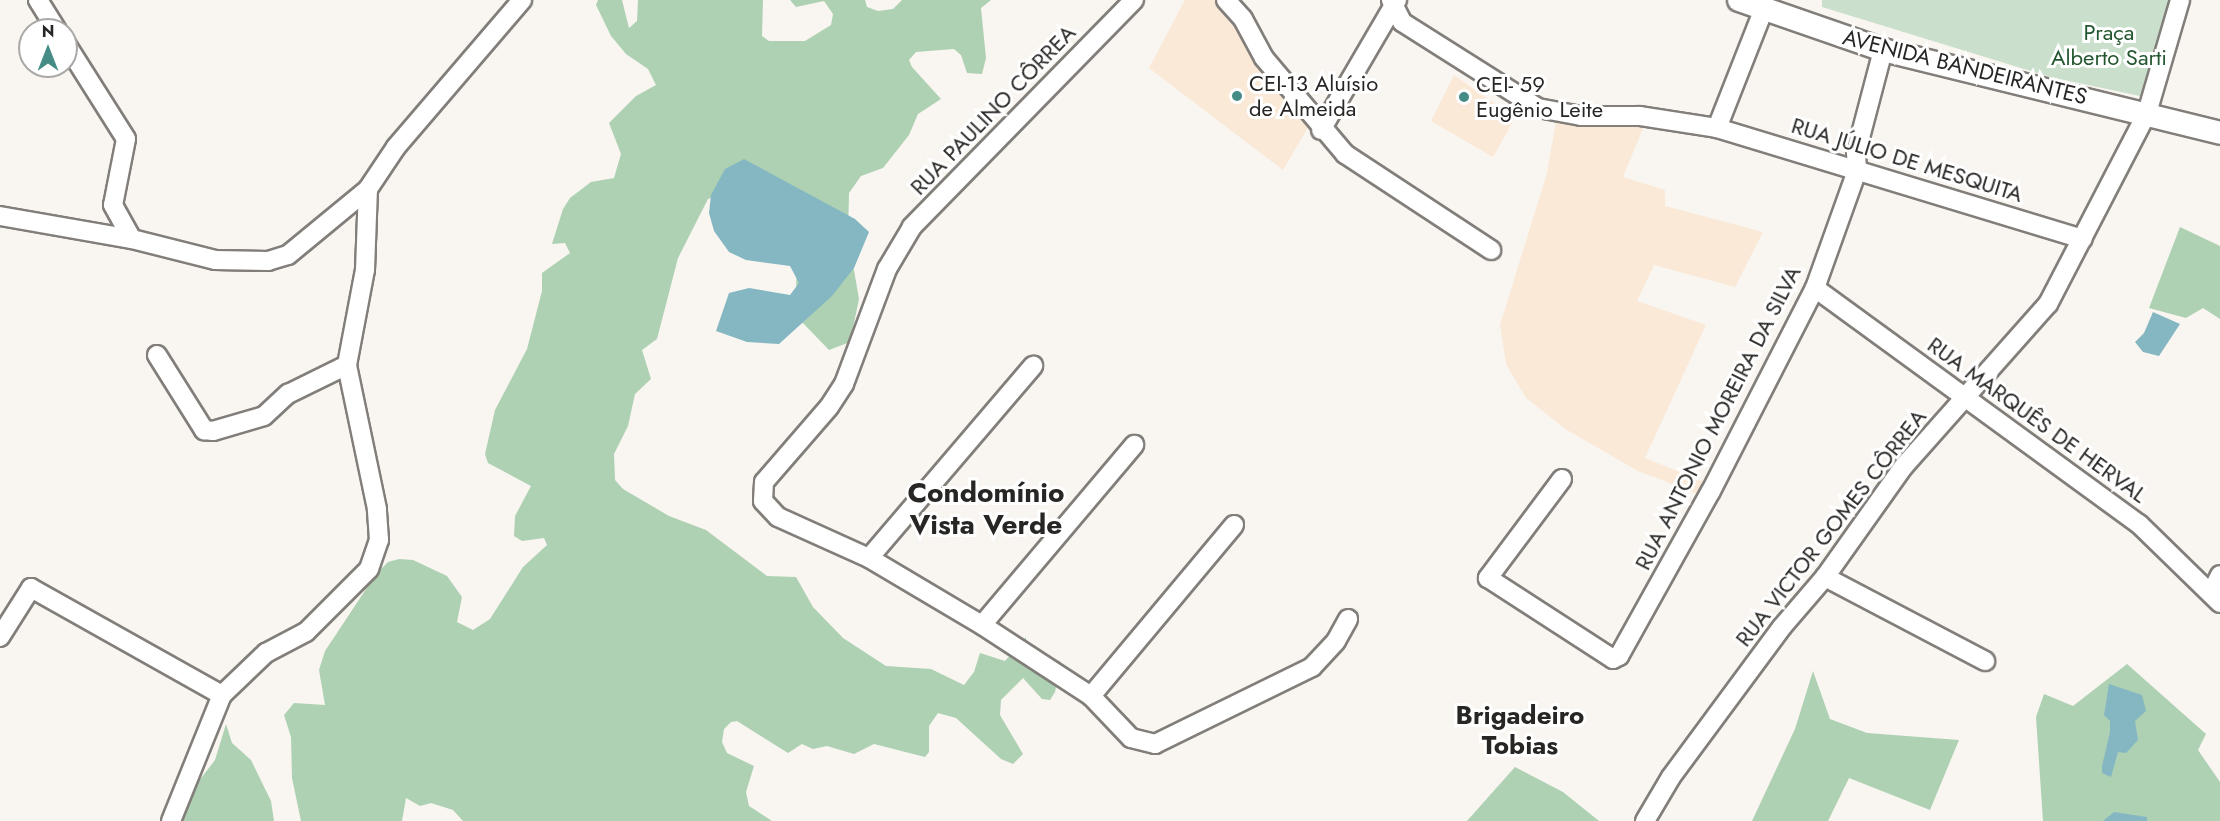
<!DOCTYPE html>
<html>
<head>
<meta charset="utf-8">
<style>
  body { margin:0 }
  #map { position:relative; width:2220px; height:821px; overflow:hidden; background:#f9f5f0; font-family:Jost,sans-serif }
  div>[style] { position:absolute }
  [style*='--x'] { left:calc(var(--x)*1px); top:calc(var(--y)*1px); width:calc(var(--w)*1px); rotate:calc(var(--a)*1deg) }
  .industrial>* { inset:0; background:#fae9d7 }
  .green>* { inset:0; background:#cadfcc }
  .forest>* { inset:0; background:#aed1b3 }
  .water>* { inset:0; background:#84b7c2 }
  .roads { filter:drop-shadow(2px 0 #827e7a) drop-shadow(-2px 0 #827e7a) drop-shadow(0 2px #827e7a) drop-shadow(0 -2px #827e7a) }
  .minor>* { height:18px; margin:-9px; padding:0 9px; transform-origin:9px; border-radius:9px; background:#fff }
  .major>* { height:22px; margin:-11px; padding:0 11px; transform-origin:11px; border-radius:11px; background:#fff }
  .dots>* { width:16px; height:16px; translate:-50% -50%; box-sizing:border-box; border:3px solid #fff; border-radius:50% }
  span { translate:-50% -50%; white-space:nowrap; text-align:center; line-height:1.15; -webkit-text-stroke:6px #fff; paint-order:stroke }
  .park-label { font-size:22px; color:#23562e }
  .street-label { font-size:22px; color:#272624 }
  .poi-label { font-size:22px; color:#272624 }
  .left { translate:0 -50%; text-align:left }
  .quarter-label { font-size:26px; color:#272624; font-weight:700 }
  .district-label { font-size:28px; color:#272624; font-weight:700 }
  .north { position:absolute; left:18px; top:18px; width:60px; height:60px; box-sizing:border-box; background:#fff; border:2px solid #a9a8a7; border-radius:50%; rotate:0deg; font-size:16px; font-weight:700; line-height:24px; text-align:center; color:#272624 }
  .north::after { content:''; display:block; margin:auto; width:21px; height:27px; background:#458c87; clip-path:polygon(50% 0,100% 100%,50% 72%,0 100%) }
</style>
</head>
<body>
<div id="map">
  <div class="industrial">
    <div style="clip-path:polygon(1185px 0,1220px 0,1310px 124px,1283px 170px,1149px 68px)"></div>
    <div style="clip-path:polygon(1454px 75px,1515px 118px,1493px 157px,1431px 121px)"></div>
    <div style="clip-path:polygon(1556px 121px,1644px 126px,1623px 177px,1665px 190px,1665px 206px,1763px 232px,1735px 287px,1654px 265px,1637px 301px,1706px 325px,1645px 458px,1707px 483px,1698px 494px,1638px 471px,1567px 430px,1526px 398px,1506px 364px,1500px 325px,1547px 173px)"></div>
  </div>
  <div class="green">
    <div style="clip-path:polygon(1822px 0,2170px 0,2140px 96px,2050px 77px,1822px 7px)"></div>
  </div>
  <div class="forest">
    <div style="clip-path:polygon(598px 0,622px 0,629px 28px,637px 21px,638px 0,763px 0,762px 36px,769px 41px,805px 41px,831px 25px,833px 14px,824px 1px,796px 7px,790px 0,865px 0,867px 7px,878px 11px,893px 9px,902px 0,991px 0,981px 8px,986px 58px,982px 74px,967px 73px,961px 55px,954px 49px,916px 52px,909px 60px,912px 67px,941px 99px,918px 114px,909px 135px,883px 168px,861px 176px,849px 193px,848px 235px,859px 299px,850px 342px,829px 350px,800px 320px,796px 298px,797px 235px,730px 191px,708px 199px,678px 258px,657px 339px,642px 350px,651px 379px,635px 394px,628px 426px,614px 454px,615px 480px,623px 489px,669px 516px,706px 530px,767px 576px,796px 577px,813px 607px,843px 638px,886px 666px,931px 669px,964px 685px,974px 672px,980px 653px,1005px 661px,1026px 637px,1027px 663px,1039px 651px,1061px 662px,1055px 692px,1050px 700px,1042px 699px,1023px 678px,1001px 700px,1000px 715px,1023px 754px,1013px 764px,1001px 759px,956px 718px,938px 713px,929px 726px,929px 752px,925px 757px,874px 744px,854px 754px,827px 746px,813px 749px,802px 744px,788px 753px,737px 721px,731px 722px,724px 729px,722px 742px,727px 753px,754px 766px,746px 792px,749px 806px,772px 821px,463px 821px,453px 810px,431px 803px,420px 806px,406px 798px,402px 821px,301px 821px,292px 778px,291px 737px,284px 715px,294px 703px,325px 705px,319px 670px,325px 651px,376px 574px,388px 562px,399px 559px,413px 560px,447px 576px,462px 597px,457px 622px,473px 630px,490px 619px,523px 567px,547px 545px,544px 538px,522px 541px,514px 536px,515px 516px,531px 486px,488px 463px,485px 454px,495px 410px,527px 349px,542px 291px,542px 273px,570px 253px,565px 243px,552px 244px,563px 209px,570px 198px,591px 182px,614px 178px,621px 154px,609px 123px,636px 96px,656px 85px,648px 69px,626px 54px,611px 36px,596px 5px)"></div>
    <div style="clip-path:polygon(2180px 227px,2220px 246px,2220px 319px,2203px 308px,2186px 318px,2149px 308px)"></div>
    <div style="clip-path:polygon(2127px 664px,2206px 734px,2198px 750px,2220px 782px,2220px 821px,2043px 821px,2036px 717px,2044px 694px,2073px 706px)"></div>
    <div style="clip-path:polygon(1813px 671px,1830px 719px,1867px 733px,1959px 740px,1930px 810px,1849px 778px,1828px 821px,1752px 821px,1795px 729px)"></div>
    <div style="clip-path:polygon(226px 724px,232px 743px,251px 760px,271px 801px,274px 821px,168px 821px,215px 760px)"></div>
    <div style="clip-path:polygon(1515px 767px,1563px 792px,1599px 821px,1467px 821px)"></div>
  </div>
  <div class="water">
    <div style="clip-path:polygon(744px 159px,855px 219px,869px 232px,854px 268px,832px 296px,779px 344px,747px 342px,716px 331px,729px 293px,749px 288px,790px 295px,799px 283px,790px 266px,746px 260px,729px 252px,714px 231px,709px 213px,711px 195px,725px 169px)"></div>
    <div style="clip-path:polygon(2153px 312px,2180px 324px,2159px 356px,2143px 352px,2135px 342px,2144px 333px)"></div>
    <div style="clip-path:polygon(2109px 684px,2142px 695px,2146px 711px,2135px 721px,2138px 740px,2126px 753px,2118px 752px,2111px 777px,2102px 773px,2102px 766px,2110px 732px,2110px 721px,2104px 715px)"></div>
    <div style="clip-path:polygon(2114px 812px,2147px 817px,2147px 821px,2103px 821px)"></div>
  </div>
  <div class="roads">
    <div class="minor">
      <div style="--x:38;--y:0;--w:36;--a:58"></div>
      <div style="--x:1134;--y:0;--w:318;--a:134.4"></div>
      <div style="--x:912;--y:227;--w:49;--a:120.8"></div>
      <div style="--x:887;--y:269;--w:123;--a:110.5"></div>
      <div style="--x:844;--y:384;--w:27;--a:123"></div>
      <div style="--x:829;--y:407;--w:99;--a:130.9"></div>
      <div style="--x:764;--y:482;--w:19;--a:93"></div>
      <div style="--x:763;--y:501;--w:22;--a:47"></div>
      <div style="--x:778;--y:517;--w:100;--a:24.3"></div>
      <div style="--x:869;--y:558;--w:131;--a:30.7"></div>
      <div style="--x:982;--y:625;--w:130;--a:33.1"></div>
      <div style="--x:1091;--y:696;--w:58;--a:46.4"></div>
      <div style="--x:1131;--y:738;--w:25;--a:14"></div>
      <div style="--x:1155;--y:744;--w:175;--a:-26.1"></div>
      <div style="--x:1312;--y:667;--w:35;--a:-47"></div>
      <div style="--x:1336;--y:641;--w:25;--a:-61"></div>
      <div style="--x:1226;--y:0;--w:25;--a:48"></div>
      <div style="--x:1243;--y:19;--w:44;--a:61.7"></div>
      <div style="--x:1264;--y:58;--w:126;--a:49.8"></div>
      <div style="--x:1345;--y:154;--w:175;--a:33.3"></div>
      <div style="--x:1391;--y:0;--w:25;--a:63"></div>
      <div style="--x:1402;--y:22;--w:161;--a:32.3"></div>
      <div style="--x:1538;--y:108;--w:44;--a:10.5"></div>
      <div style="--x:1581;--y:116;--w:59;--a:0"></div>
      <div style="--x:1640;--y:116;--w:78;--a:8.9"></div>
      <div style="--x:1717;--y:128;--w:382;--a:16.9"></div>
      <div style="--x:66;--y:44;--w:112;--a:57.7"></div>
      <div style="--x:126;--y:139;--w:67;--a:101.1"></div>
      <div style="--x:113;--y:205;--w:39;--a:61"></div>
      <div style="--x:1717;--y:128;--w:126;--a:-68.5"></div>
      <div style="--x:1321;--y:130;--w:151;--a:-59.7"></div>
      <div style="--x:0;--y:216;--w:134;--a:9.9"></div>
      <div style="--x:132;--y:239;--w:86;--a:14.2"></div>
      <div style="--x:215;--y:260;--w:53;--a:1.1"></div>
      <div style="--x:268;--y:261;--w:21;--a:-17"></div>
      <div style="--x:288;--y:255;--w:104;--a:-39.5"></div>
      <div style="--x:1815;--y:288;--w:401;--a:36.1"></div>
      <div style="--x:2139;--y:524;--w:113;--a:44.3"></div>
      <div style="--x:157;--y:355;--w:89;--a:57.9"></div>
      <div style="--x:204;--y:430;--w:9;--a:6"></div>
      <div style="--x:213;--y:431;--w:53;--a:-16.4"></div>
      <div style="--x:264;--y:416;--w:33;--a:-43"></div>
      <div style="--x:288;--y:394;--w:66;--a:-26.2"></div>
      <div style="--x:1562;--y:479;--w:124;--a:126.8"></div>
      <div style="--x:1488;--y:578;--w:149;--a:32.9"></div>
      <div style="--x:1613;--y:659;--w:7;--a:-27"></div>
      <div style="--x:1619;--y:656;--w:189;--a:-60.9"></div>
      <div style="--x:1711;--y:491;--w:228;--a:-62.9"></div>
      <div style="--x:1815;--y:288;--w:124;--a:-70.3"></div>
      <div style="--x:1857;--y:171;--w:18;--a:-93"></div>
      <div style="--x:1856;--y:153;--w:106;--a:-75.3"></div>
      <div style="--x:869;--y:558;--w:253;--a:-49.5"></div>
      <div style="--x:1825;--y:577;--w:181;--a:27.7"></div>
      <div style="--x:2211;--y:593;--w:20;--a:-63"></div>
      <div style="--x:982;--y:625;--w:236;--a:-49.8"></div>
      <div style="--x:0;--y:637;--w:58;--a:-57.7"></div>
      <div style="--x:31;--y:588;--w:219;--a:29.3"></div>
      <div style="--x:1091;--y:696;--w:223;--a:-50.1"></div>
      <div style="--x:171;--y:821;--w:136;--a:-68"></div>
      <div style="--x:222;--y:695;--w:61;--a:-43.7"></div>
      <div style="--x:266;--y:653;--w:45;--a:-27.7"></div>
      <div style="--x:306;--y:632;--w:89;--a:-45"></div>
      <div style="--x:369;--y:569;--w:31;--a:-71"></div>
      <div style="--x:379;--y:540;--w:31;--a:-94"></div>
      <div style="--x:377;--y:509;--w:147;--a:-101.8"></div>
      <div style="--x:347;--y:365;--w:97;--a:-79.3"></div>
      <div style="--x:365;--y:270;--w:81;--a:-87.9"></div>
      <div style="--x:368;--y:189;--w:50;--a:-56.3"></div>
      <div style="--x:396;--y:147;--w:194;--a:-49.4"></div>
      <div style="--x:1645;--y:821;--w:51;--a:-59.4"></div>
      <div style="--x:1671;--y:777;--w:187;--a:-53.5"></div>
      <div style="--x:1782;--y:627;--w:66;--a:-49.3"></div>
      <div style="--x:1825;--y:577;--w:136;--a:-54.6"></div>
      <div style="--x:1904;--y:466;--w:217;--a:-48.4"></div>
      <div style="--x:2048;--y:304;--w:215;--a:-62.6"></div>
      <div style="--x:2147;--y:113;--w:118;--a:-73.7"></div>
    </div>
    <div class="major">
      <div style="--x:1739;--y:0;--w:152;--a:19.1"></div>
      <div style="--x:1883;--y:50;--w:347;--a:13.8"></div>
    </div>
  </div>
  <div class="dots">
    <div style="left:1237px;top:96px;background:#458c87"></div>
    <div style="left:1464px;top:97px;background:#458c87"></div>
  </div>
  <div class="park-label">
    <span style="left:2109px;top:45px">Praça<br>Alberto Sarti</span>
  </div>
  <div class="street-label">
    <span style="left:1965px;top:67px;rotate:14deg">AVENIDA BANDEIRANTES</span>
    <span style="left:993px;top:110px;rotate:-46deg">RUA PAULINO CÔRREA</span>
    <span style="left:1907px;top:160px;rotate:17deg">RUA JÚLIO DE MESQUITA</span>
    <span style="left:1718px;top:418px;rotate:-63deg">RUA ANTONIO MOREIRA DA SILVA</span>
    <span style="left:2037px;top:420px;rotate:36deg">RUA MARQUÊS DE HERVAL</span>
    <span style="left:1831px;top:528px;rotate:-52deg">RUA VICTOR GOMES CÔRREA</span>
  </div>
  <div class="poi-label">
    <span class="left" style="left:1249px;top:96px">CEI-13 Aluísio<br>de Almeida</span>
    <span class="left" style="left:1476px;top:97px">CEI- 59<br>Eugênio Leite</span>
  </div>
  <div class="quarter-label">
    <span style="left:1520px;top:731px">Brigadeiro<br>Tobias</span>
  </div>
  <div class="district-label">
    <span style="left:986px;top:509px">Condomínio<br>Vista Verde</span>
  </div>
  <div class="north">N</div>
</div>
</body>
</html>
